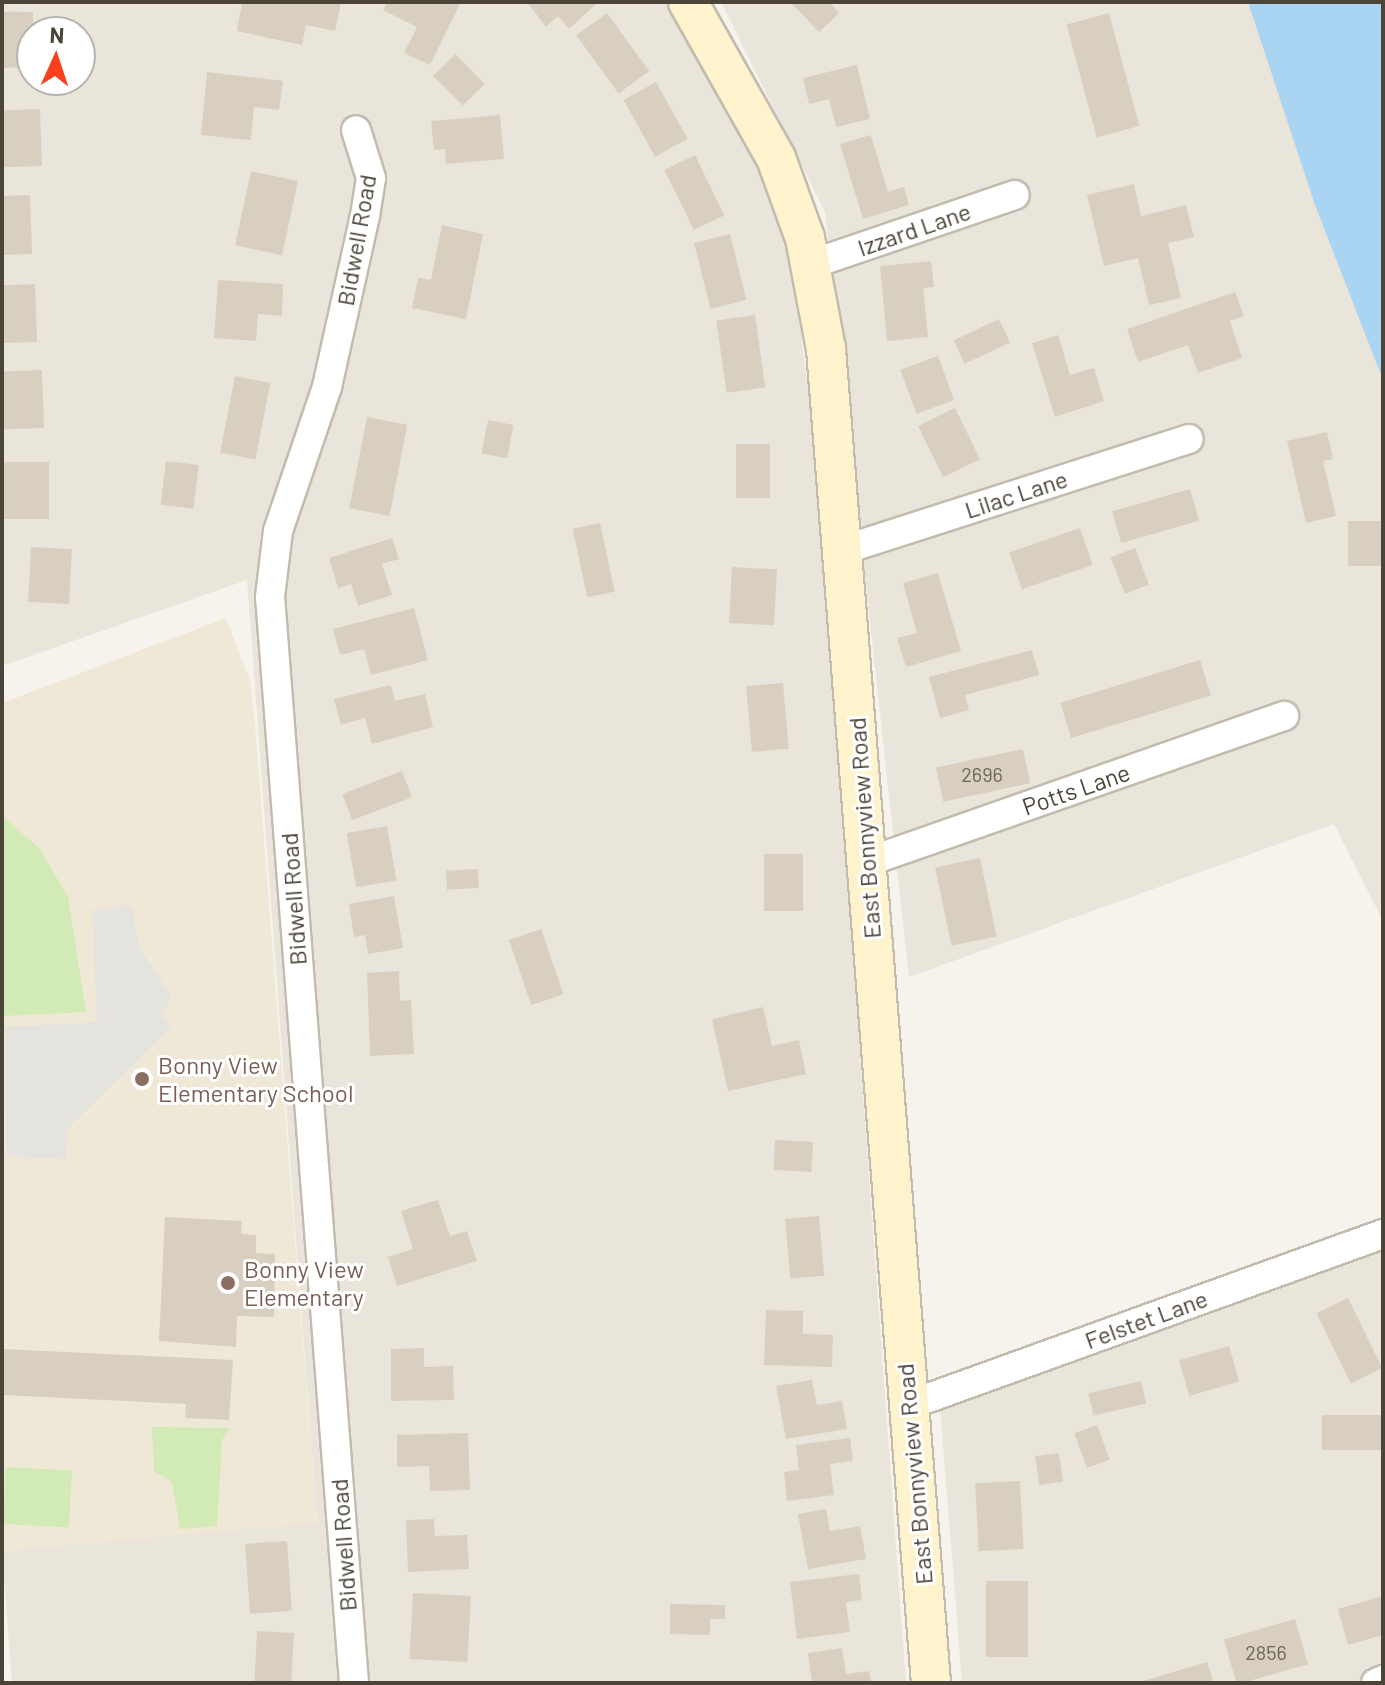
<!DOCTYPE html>
<html>
<head>
<meta charset="utf-8">
<style>
  body { margin:0 }
  #map { position:relative; width:1385px; height:1685px; overflow:hidden; background:#f6f3ec; font-family:Barlow,sans-serif }
  div>[style] { position:absolute }
  [style*='--x'] { left:calc(var(--x)*1px); top:calc(var(--y)*1px); width:calc(var(--w)*1px); rotate:calc(var(--a)*1deg) }
  .residential>* { inset:0; background:#eae5da }
  .education>* { inset:0; background:#efe8d6 }
  .green>* { inset:0; background:#d2eab5; transform-origin:0 0 }
  .parking>* { inset:0; background:#e5e3e0 }
  .water>* { inset:0; background:#a9d4f2 }
  .building>* { inset:0; background:#d8cfc1; transform-origin:0 0 }
  .roads { filter:drop-shadow(2px 0 #c2bbae) drop-shadow(-2px 0 #c2bbae) drop-shadow(0 2px #c2bbae) drop-shadow(0 -2px #c2bbae) }
  .street>* { height:28px; margin:-14px; padding:0 14px; transform-origin:14px; border-radius:14px; background:#fff }
  .secondary>* { height:38px; margin:-19px; padding:0 19px; transform-origin:19px; border-radius:19px; background:#fff3cd }
  .dots>* { width:22px; height:22px; translate:-50% -50%; box-sizing:border-box; border:4px solid #fff; border-radius:50% }
  span { translate:-50% -50%; white-space:nowrap; text-align:center; line-height:1.15; -webkit-text-stroke:6px #fff; paint-order:stroke }
  .number-label { font-size:20px; color:#6e675b }
  .number-label span { -webkit-text-stroke-width:0 }
  .street-label { font-size:24px; color:#4b4439 }
  .education-label { font-size:24px; color:#785e54 }
  .left { translate:0 -50%; text-align:left }
  .frame { position:absolute; inset:0; border:4px solid #4b4439; pointer-events:none }
  .north { position:absolute; left:16px; top:16px; width:80px; height:80px; box-sizing:border-box; background:#fff; border:2px solid #b7b4b0; border-radius:50%; rotate:3deg; font-size:22px; font-weight:700; line-height:32px; text-align:center; color:#4b4439 }
  .north::after { content:''; display:block; margin:auto; width:28px; height:36px; background:#fc3f1d; clip-path:polygon(50% 0,100% 100%,50% 72%,0 100%) }
</style>
</head>
<body>
<div id="map">
  <div class="residential">
    <div style="clip-path:polygon(evenodd,2px 2px,666px 2px,702px 56px,754px 156px,792px 263px,816px 452px,906px 1683px,12px 1683px,2px 1551px,317px 1522px,247px 580px,2px 666px,2px 2px,32px 32px,80px 32px,80px 80px,32px 80px,32px 32px)"></div>
    <div style="clip-path:polygon(721px 2px,1248px 2px,1383px 380px,1383px 921px,1334px 824px,909px 977px,825px 212px)"></div>
    <div style="clip-path:polygon(1383px 1245px,1383px 1683px,962px 1683px,940px 1406px)"></div>
  </div>
  <div class="education">
    <div style="clip-path:polygon(226px 618px,250px 681px,255px 725px,317px 1523px,2px 1551px,2px 703px)"></div>
  </div>
  <div class="green">
    <div style="clip-path:polygon(2px 816px,39px 848px,68px 897px,86px 1012px,2px 1016px)"></div>
    <div style="clip-path:polygon(152px 1427px,230px 1428px,222px 1440px,217px 1526px,180px 1529px,172px 1482px,154px 1471px)"></div>
    <div style="left:6px;top:1467px;width:66px;height:57px;rotate:3deg"></div>
  </div>
  <div class="parking">
    <div style="clip-path:polygon(131px 906px,140px 948px,172px 997px,161px 1014px,171px 1027px,68px 1128px,66px 1159px,7px 1156px,5px 1027px,97px 1022px,92px 910px)"></div>
  </div>
  <div class="water">
    <div style="clip-path:polygon(1248px 2px,1383px 2px,1383px 380px,1315px 205px)"></div>
  </div>
  <div class="building">
    <div style="clip-path:polygon(242px 2px,336px 2px,341px 3px,335px 31px,306px 25px,302px 45px,237px 31px)"></div>
    <div style="clip-path:polygon(387px 2px,461px 2px,430px 65px,404px 53px,417px 27px,383px 10px)"></div>
    <div style="clip-path:polygon(527px 2px,592px 2px,595px 5px,569px 29px,558px 16px,546px 27px)"></div>
    <div style="clip-path:polygon(790px 2px,829px 2px,839px 13px,819px 32px)"></div>
    <div style="left:33px;top:12px;width:56px;height:31px;rotate:91deg"></div>
    <div style="left:607px;top:13px;width:72px;height:38px;rotate:54deg"></div>
    <div style="left:1109px;top:13px;width:117px;height:44px;rotate:75deg"></div>
    <div style="left:455px;top:54px;width:42px;height:31px;rotate:45deg"></div>
    <div style="clip-path:polygon(857px 65px,870px 119px,836px 127px,829px 99px,809px 104px,803px 78px)"></div>
    <div style="clip-path:polygon(207px 72px,283px 81px,279px 110px,254px 107px,251px 140px,201px 135px)"></div>
    <div style="left:656px;top:82px;width:65px;height:37px;rotate:61deg"></div>
    <div style="left:40px;top:109px;width:57px;height:38px;rotate:88deg"></div>
    <div style="clip-path:polygon(500px 115px,504px 159px,446px 164px,445px 149px,434px 150px,431px 121px)"></div>
    <div style="clip-path:polygon(871px 135px,888px 192px,904px 187px,909px 205px,863px 219px,840px 144px)"></div>
    <div style="left:695px;top:155px;width:67px;height:34px;rotate:64deg"></div>
    <div style="left:251px;top:171px;width:48px;height:76px;rotate:12deg"></div>
    <div style="clip-path:polygon(1134px 184px,1141px 216px,1186px 205px,1194px 237px,1168px 243px,1181px 298px,1149px 305px,1138px 258px,1104px 266px,1087px 195px)"></div>
    <div style="left:30px;top:195px;width:59px;height:28px;rotate:88deg"></div>
    <div style="clip-path:polygon(442px 225px,483px 234px,466px 319px,412px 308px,418px 278px,431px 280px)"></div>
    <div style="left:730px;top:234px;width:68px;height:37px;rotate:76deg"></div>
    <div style="clip-path:polygon(931px 261px,934px 287px,923px 288px,928px 337px,887px 341px,880px 266px)"></div>
    <div style="clip-path:polygon(218px 280px,283px 284px,282px 316px,258px 314px,256px 341px,214px 338px)"></div>
    <div style="left:35px;top:284px;width:58px;height:33px;rotate:88deg"></div>
    <div style="clip-path:polygon(1235px 292px,1244px 316px,1230px 321px,1242px 358px,1198px 373px,1188px 345px,1138px 362px,1127px 329px)"></div>
    <div style="left:755px;top:315px;width:73px;height:39px;rotate:82deg"></div>
    <div style="left:999px;top:319px;width:26px;height:50px;rotate:65deg"></div>
    <div style="clip-path:polygon(1058px 335px,1070px 375px,1094px 368px,1104px 401px,1055px 417px,1032px 343px)"></div>
    <div style="left:938px;top:356px;width:47px;height:40px;rotate:70deg"></div>
    <div style="left:42px;top:370px;width:58px;height:40px;rotate:88deg"></div>
    <div style="left:235px;top:376px;width:36px;height:78px;rotate:11deg"></div>
    <div style="left:955px;top:408px;width:57px;height:41px;rotate:64deg"></div>
    <div style="left:367px;top:417px;width:41px;height:93px;rotate:11deg"></div>
    <div style="left:488px;top:420px;width:26px;height:34px;rotate:11deg"></div>
    <div style="clip-path:polygon(1327px 432px,1333px 459px,1323px 461px,1336px 516px,1306px 523px,1287px 441px)"></div>
    <div style="left:736px;top:444px;width:34px;height:54px"></div>
    <div style="left:166px;top:461px;width:33px;height:44px;rotate:7deg"></div>
    <div style="left:2px;top:462px;width:47px;height:57px"></div>
    <div style="left:1190px;top:489px;width:33px;height:81px;rotate:74deg"></div>
    <div style="left:1383px;top:521px;width:45px;height:35px;rotate:90deg"></div>
    <div style="left:600px;top:523px;width:70px;height:28px;rotate:78deg"></div>
    <div style="left:1080px;top:528px;width:39px;height:75px;rotate:71deg"></div>
    <div style="clip-path:polygon(392px 538px,399px 559px,382px 564px,392px 595px,358px 606px,351px 584px,338px 588px,329px 558px)"></div>
    <div style="left:31px;top:547px;width:41px;height:55px;rotate:3deg"></div>
    <div style="left:1135px;top:548px;width:39px;height:26px;rotate:69deg"></div>
    <div style="left:732px;top:567px;width:45px;height:56px;rotate:3deg"></div>
    <div style="clip-path:polygon(938px 573px,961px 651px,906px 667px,897px 638px,917px 633px,903px 583px)"></div>
    <div style="clip-path:polygon(414px 608px,428px 660px,371px 675px,364px 649px,340px 655px,333px 629px)"></div>
    <div style="clip-path:polygon(1032px 650px,1039px 675px,965px 695px,969px 710px,940px 718px,929px 677px)"></div>
    <div style="left:1200px;top:660px;width:37px;height:146px;rotate:73deg"></div>
    <div style="left:783px;top:683px;width:66px;height:37px;rotate:85deg"></div>
    <div style="clip-path:polygon(391px 685px,395px 701px,425px 694px,433px 727px,372px 744px,365px 718px,341px 725px,334px 699px)"></div>
    <div style="left:1023px;top:749px;width:35px;height:89px;rotate:78deg"></div>
    <div style="left:402px;top:771px;width:28px;height:64px;rotate:69deg"></div>
    <div style="left:387px;top:826px;width:55px;height:41px;rotate:80deg"></div>
    <div style="left:764px;top:854px;width:39px;height:57px"></div>
    <div style="left:980px;top:858px;width:80px;height:46px;rotate:78deg"></div>
    <div style="left:478px;top:869px;width:19px;height:32px;rotate:87deg"></div>
    <div style="clip-path:polygon(394px 896px,403px 948px,368px 954px,365px 935px,354px 937px,349px 904px)"></div>
    <div style="left:541px;top:929px;width:69px;height:34px;rotate:71deg"></div>
    <div style="clip-path:polygon(399px 971px,400px 1001px,411px 1000px,414px 1054px,370px 1056px,367px 973px)"></div>
    <div style="clip-path:polygon(763px 1007px,772px 1046px,799px 1040px,806px 1074px,728px 1091px,712px 1019px)"></div>
    <div style="left:775px;top:1140px;width:38px;height:30px;rotate:3deg"></div>
    <div style="clip-path:polygon(438px 1200px,450px 1236px,467px 1231px,477px 1261px,397px 1286px,388px 1257px,413px 1249px,401px 1211px)"></div>
    <div style="left:819px;top:1216px;width:60px;height:34px;rotate:85deg"></div>
    <div style="clip-path:polygon(165px 1217px,242px 1221px,241px 1234px,256px 1235px,256px 1253px,275px 1254px,274px 1317px,237px 1316px,236px 1347px,159px 1341px)"></div>
    <div style="left:1348px;top:1298px;width:78px;height:35px;rotate:64deg"></div>
    <div style="clip-path:polygon(766px 1310px,803px 1311px,803px 1334px,833px 1335px,832px 1367px,764px 1365px)"></div>
    <div style="left:1229px;top:1346px;width:37px;height:52px;rotate:74deg"></div>
    <div style="clip-path:polygon(424px 1348px,424px 1367px,453px 1366px,454px 1400px,391px 1401px,391px 1349px)"></div>
    <div style="clip-path:polygon(2px 1349px,233px 1360px,229px 1420px,185px 1418px,186px 1404px,2px 1395px)"></div>
    <div style="clip-path:polygon(812px 1380px,817px 1405px,842px 1401px,847px 1429px,786px 1439px,776px 1386px)"></div>
    <div style="left:1141px;top:1381px;width:23px;height:54px;rotate:77deg"></div>
    <div style="left:1383px;top:1415px;width:35px;height:61px;rotate:90deg"></div>
    <div style="left:1097px;top:1425px;width:37px;height:24px;rotate:70deg"></div>
    <div style="clip-path:polygon(468px 1433px,470px 1490px,430px 1491px,429px 1466px,397px 1467px,397px 1435px)"></div>
    <div style="clip-path:polygon(850px 1438px,853px 1461px,830px 1464px,834px 1495px,787px 1501px,784px 1472px,799px 1470px,796px 1445px)"></div>
    <div style="left:1059px;top:1453px;width:29px;height:24px;rotate:82deg"></div>
    <div style="left:1020px;top:1481px;width:68px;height:45px;rotate:87deg"></div>
    <div style="clip-path:polygon(826px 1509px,830px 1531px,860px 1526px,866px 1559px,808px 1569px,798px 1514px)"></div>
    <div style="clip-path:polygon(434px 1519px,435px 1536px,467px 1535px,469px 1569px,408px 1572px,406px 1520px)"></div>
    <div style="left:287px;top:1541px;width:70px;height:42px;rotate:86deg"></div>
    <div style="clip-path:polygon(859px 1574px,862px 1600px,846px 1602px,850px 1632px,797px 1639px,790px 1582px)"></div>
    <div style="left:986px;top:1581px;width:42px;height:76px"></div>
    <div style="left:413px;top:1593px;width:58px;height:66px;rotate:3deg"></div>
    <div style="clip-path:polygon(1383px 1596px,1383px 1635px,1348px 1645px,1338px 1609px)"></div>
    <div style="clip-path:polygon(670px 1604px,725px 1605px,725px 1619px,710px 1619px,710px 1635px,670px 1634px)"></div>
    <div style="left:1295px;top:1619px;width:47px;height:74px;rotate:74deg"></div>
    <div style="left:257px;top:1631px;width:37px;height:52px;rotate:3deg"></div>
    <div style="clip-path:polygon(842px 1648px,846px 1674px,869px 1671px,871px 1683px,812px 1683px,808px 1653px)"></div>
    <div style="clip-path:polygon(1207px 1662px,1214px 1683px,1140px 1683px,1140px 1682px)"></div>
  </div>
  <div class="roads">
    <div class="street">
      <div style="--x:812;--y:264;--w:214;--a:-18.8"></div>
      <div style="--x:843;--y:550;--w:363;--a:-17.8"></div>
      <div style="--x:867;--y:862;--w:442;--a:-19.3"></div>
      <div style="--x:909;--y:1405;--w:504;--a:-19.84"></div>
      <div style="--x:354;--y:1683;--w:1089;--a:-94.42"></div>
      <div style="--x:270;--y:597;--w:66;--a:-83.1"></div>
      <div style="--x:278;--y:531;--w:152;--a:-71.2"></div>
      <div style="--x:327;--y:387;--w:175;--a:-77.5"></div>
      <div style="--x:365;--y:216;--w:38;--a:-81"></div>
      <div style="--x:371;--y:178;--w:50;--a:-107.4"></div>
      <div style="--x:1376;--y:1683;--w:8;--a:-23"></div>
    </div>
    <div class="secondary">
      <div style="--x:688;--y:2;--w:179;--a:60.6"></div>
      <div style="--x:776;--y:158;--w:85;--a:70.1"></div>
      <div style="--x:805;--y:238;--w:113;--a:79.3"></div>
      <div style="--x:826;--y:349;--w:1338;--a:85.5"></div>
    </div>
  </div>
  <div class="dots">
    <div style="left:142px;top:1079px;background:#8d6e63"></div>
    <div style="left:228px;top:1283px;background:#8d6e63"></div>
  </div>
  <div class="number-label">
    <span style="left:982px;top:774px">2696</span>
    <span style="left:1266px;top:1652px">2856</span>
  </div>
  <div class="street-label">
    <span style="left:914px;top:229px;rotate:-19deg">Izzard Lane</span>
    <span style="left:356px;top:240px;rotate:-80deg">Bidwell Road</span>
    <span style="left:1016px;top:494px;rotate:-18deg">Lilac Lane</span>
    <span style="left:1076px;top:789px;rotate:-19deg">Potts Lane</span>
    <span style="left:864px;top:828px;rotate:-94deg">East Bonnyview Road</span>
    <span style="left:293px;top:899px;rotate:-94deg">Bidwell Road</span>
    <span style="left:1146px;top:1319px;rotate:-20deg">Felstet Lane</span>
    <span style="left:914px;top:1474px;rotate:-95deg">East Bonnyview Road</span>
    <span style="left:343px;top:1545px;rotate:-94deg">Bidwell Road</span>
  </div>
  <div class="education-label">
    <span class="left" style="left:158px;top:1079px">Bonny View<br>Elementary School</span>
    <span class="left" style="left:244px;top:1283px">Bonny View<br>Elementary</span>
  </div>
  <div class="frame"></div>
  <div class="north">N</div>
</div>
</body>
</html>
